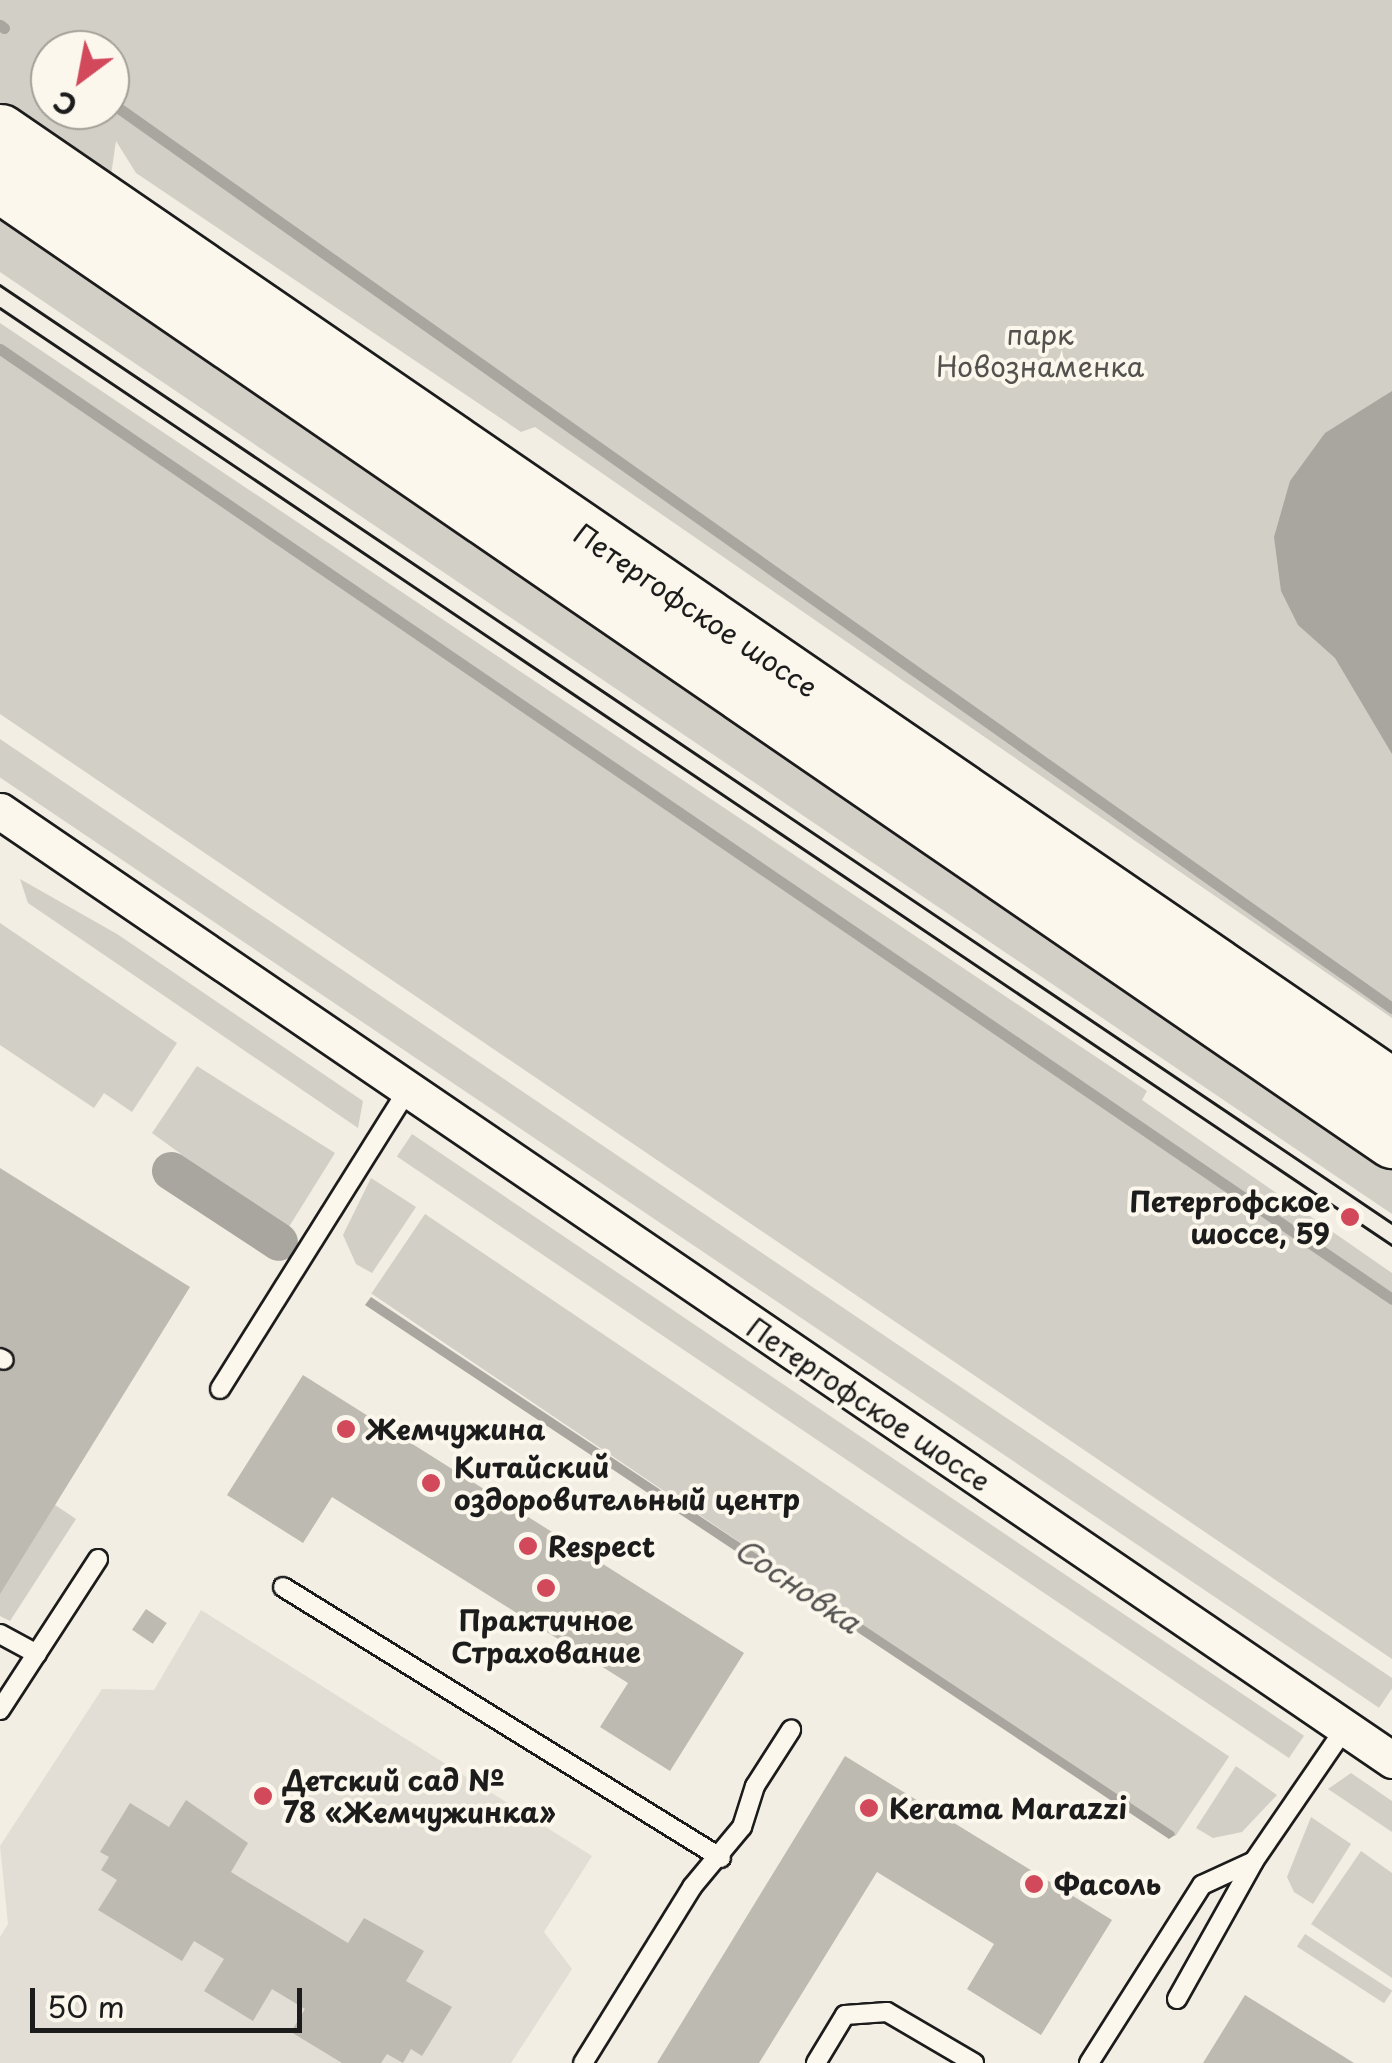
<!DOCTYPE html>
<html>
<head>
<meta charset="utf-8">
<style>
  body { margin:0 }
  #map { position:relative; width:1392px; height:2063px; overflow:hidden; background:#f2eee4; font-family:"Playpen Sans",sans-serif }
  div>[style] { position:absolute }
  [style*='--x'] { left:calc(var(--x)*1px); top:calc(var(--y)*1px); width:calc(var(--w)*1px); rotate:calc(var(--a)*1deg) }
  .built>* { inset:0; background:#e2ded5 }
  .green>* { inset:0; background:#d2cfc6; transform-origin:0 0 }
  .water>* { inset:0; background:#a9a6a0 }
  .stream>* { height:11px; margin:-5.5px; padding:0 5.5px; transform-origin:5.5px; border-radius:5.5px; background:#a9a6a0 }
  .canal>* { height:38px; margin:-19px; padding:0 19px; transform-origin:19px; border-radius:19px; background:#a9a6a0 }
  .building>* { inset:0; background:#bdbab1; transform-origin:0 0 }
  .roads { filter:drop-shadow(2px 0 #1c1c1c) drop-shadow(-2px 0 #1c1c1c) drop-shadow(0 2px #1c1c1c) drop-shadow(0 -2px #1c1c1c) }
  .service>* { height:18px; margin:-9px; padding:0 9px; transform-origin:9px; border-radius:9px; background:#fbf7ec }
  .minor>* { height:35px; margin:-17.5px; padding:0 17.5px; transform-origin:17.5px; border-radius:17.5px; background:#fbf7ec }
  .primary>* { height:55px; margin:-27.5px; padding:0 27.5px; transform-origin:27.5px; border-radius:27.5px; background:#fbf7ec }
  .tram>* { height:2.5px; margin:-1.25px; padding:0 1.25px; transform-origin:1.25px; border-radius:1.25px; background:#1c1c1c }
  .dots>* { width:28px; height:28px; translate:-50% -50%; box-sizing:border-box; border:5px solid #fbf7ec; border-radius:50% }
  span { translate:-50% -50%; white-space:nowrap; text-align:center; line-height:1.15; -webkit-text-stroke:8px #fbf7ec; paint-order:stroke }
  .park-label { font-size:28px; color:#53524f }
  .street-label { font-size:28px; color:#1c1c1c }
  .poi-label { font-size:28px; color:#1c1c1c; font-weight:700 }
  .right { translate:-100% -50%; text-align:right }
  .left { translate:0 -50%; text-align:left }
  .water-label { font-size:30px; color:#545351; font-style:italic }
  .north { position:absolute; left:30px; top:30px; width:100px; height:100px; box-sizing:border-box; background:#fbf7ec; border:2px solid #a29f99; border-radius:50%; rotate:212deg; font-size:28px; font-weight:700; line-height:40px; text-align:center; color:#1c1c1c }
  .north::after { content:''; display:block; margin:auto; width:35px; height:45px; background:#d1495b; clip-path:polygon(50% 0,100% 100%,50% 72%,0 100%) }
  .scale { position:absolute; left:30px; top:1988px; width:272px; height:45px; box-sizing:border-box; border:5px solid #1c1c1c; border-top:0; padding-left:12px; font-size:30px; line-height:35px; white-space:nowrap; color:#1c1c1c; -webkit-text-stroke:8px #fbf7ec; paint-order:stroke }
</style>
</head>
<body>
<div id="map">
  <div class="built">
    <div style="clip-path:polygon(201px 1610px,592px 1856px,544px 1932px,572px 1969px,511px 2063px,0 2063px,0 1937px,8px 1924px,0 1846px,102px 1689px,154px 1690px)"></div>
  </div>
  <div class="green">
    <div style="clip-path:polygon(evenodd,0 0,1392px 0,1392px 1018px,535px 427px,521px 432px,136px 173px,116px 141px,110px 182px,0 105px,0 0,50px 50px,110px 50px,110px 110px,50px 110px,50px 50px)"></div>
    <div style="clip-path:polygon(0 209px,1392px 1168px,1392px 1214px,0 272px)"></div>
    <div style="clip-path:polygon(0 323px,1147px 1091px,1142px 1100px,1392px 1273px,1392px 1659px,0 714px)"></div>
    <div style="left:0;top:739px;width:1685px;height:32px;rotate:34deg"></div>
    <div style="clip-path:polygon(20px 879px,117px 934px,363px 1101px,358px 1128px,28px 903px)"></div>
    <div style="clip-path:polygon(0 923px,177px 1043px,132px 1112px,104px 1093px,94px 1108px,0 1045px)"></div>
    <div style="clip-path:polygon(197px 1066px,335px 1153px,282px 1238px,173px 1166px,181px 1154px,152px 1133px)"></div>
    <div style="left:412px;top:1134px;width:1076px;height:27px;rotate:34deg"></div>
    <div style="clip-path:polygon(371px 1178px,416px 1207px,372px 1273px,356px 1264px,343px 1235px)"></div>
    <div style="left:425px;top:1214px;width:970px;height:96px;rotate:34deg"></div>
    <div style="clip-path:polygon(0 1468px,76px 1519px,10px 1621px,0 1616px)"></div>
    <div style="clip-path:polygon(1236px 1766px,1277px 1795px,1242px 1832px,1213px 1838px,1196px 1828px)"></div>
    <div style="clip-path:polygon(1351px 1773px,1392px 1801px,1392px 1832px,1328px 1789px)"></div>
    <div style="clip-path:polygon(1311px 1817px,1351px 1844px,1313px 1904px,1294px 1892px,1287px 1877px)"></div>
    <div style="clip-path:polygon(1361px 1851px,1392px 1873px,1392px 1978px,1311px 1924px)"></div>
    <div style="left:1305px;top:1934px;width:104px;height:15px;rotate:33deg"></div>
  </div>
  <div class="water">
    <div style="clip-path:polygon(1392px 391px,1392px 754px,1335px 658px,1298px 625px,1281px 591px,1274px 537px,1290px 481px,1325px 433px)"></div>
    <div style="clip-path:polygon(371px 1297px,1174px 1832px,1175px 1835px,1169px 1839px,365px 1305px)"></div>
  </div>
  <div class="stream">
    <div style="--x:0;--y:25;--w:5;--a:37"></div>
    <div style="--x:110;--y:102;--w:1570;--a:35.25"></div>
    <div style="--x:0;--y:349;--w:1685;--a:34.31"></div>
  </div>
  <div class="canal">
    <div style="--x:171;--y:1171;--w:129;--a:33.3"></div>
  </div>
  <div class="building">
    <div style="clip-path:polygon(0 1168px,190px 1287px,0 1594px)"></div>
    <div style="clip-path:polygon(303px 1375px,744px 1653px,670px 1771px,600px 1727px,628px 1683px,332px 1497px,303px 1543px,227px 1495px)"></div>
    <div style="left:146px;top:1609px;width:25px;height:25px;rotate:34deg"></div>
    <div style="clip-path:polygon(845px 1756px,1112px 1920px,1041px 2035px,967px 1989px,994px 1944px,877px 1872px,759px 2063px,657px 2063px)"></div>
    <div style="clip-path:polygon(186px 1800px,248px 1843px,231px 1872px,348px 1943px,364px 1918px,424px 1951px,406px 1981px,452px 2007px,422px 2056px,411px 2049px,403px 2063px,387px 2054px,381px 2063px,342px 2063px,291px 2032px,305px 2009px,272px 1989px,253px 2021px,204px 1991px,224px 1959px,194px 1941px,182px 1961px,98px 1910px,117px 1880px,101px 1870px,109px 1857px,100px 1852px,130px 1803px,169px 1827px)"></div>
    <div style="clip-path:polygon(1245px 1995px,1354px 2063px,1203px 2063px)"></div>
  </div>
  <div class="roads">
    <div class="service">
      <div style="--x:0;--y:1358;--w:4;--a:27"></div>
      <div style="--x:220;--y:1389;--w:354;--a:-57.9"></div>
      <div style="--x:283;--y:1587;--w:515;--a:31.75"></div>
      <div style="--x:0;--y:1634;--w:42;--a:28.4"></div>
      <div style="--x:0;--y:1710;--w:180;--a:-57"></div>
      <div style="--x:1177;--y:1999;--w:158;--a:-60.8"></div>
      <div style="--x:583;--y:2063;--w:207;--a:-58.2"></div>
      <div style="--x:692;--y:1887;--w:78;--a:-50.2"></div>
      <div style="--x:742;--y:1827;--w:43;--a:-72.4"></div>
      <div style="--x:755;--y:1786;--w:67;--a:-57.3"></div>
      <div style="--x:816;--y:2063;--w:56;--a:-58.9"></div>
      <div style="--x:845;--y:2015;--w:42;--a:-4.1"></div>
      <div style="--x:887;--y:2012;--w:101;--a:30.4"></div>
      <div style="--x:1089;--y:2063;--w:211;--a:-57.6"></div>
      <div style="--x:1202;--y:1885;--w:57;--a:-24.8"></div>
      <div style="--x:1254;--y:1861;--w:161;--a:-55.6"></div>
    </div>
    <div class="minor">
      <div style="--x:0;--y:811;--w:1685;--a:34.28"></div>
    </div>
    <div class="primary">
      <div style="--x:0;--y:132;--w:1688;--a:34.45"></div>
      <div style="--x:0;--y:184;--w:1689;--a:34.48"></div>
    </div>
  </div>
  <div class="tram">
    <div style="--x:0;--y:285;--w:1679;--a:33.97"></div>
    <div style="--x:0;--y:308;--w:1678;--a:33.95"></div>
  </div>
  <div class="dots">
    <div style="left:1350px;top:1217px;background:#d1495b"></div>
    <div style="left:346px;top:1429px;background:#d1495b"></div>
    <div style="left:431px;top:1483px;background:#d1495b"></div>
    <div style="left:528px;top:1546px;background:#d1495b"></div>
    <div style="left:546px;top:1588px;background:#d1495b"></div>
    <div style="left:263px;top:1796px;background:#d1495b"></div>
    <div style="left:869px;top:1808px;background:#d1495b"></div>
    <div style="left:1034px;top:1884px;background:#d1495b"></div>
  </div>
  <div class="park-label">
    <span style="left:1040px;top:350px">парк<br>Новознаменка</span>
  </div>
  <div class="street-label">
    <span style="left:696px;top:610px;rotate:34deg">Петергофское шоссе</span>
    <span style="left:869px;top:1404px;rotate:34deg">Петергофское шоссе</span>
  </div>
  <div class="poi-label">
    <span class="right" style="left:1330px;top:1217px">Петергофское<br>шоссе, 59</span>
    <span class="left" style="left:366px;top:1429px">Жемчужина</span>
    <span class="left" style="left:454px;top:1483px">Китайский<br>оздоровительный центр</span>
    <span class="left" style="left:548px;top:1546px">Respect</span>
    <span style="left:546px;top:1636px">Практичное<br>Страхование</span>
    <span class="left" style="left:283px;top:1796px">Детский сад №<br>78 «Жемчужинка»</span>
    <span class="left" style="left:889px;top:1808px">Kerama Marazzi</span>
    <span class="left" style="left:1054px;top:1884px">Фасоль</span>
  </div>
  <div class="water-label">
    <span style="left:798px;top:1585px;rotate:34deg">Сосновка</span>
  </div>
  <div class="north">С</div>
  <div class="scale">50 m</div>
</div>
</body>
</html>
